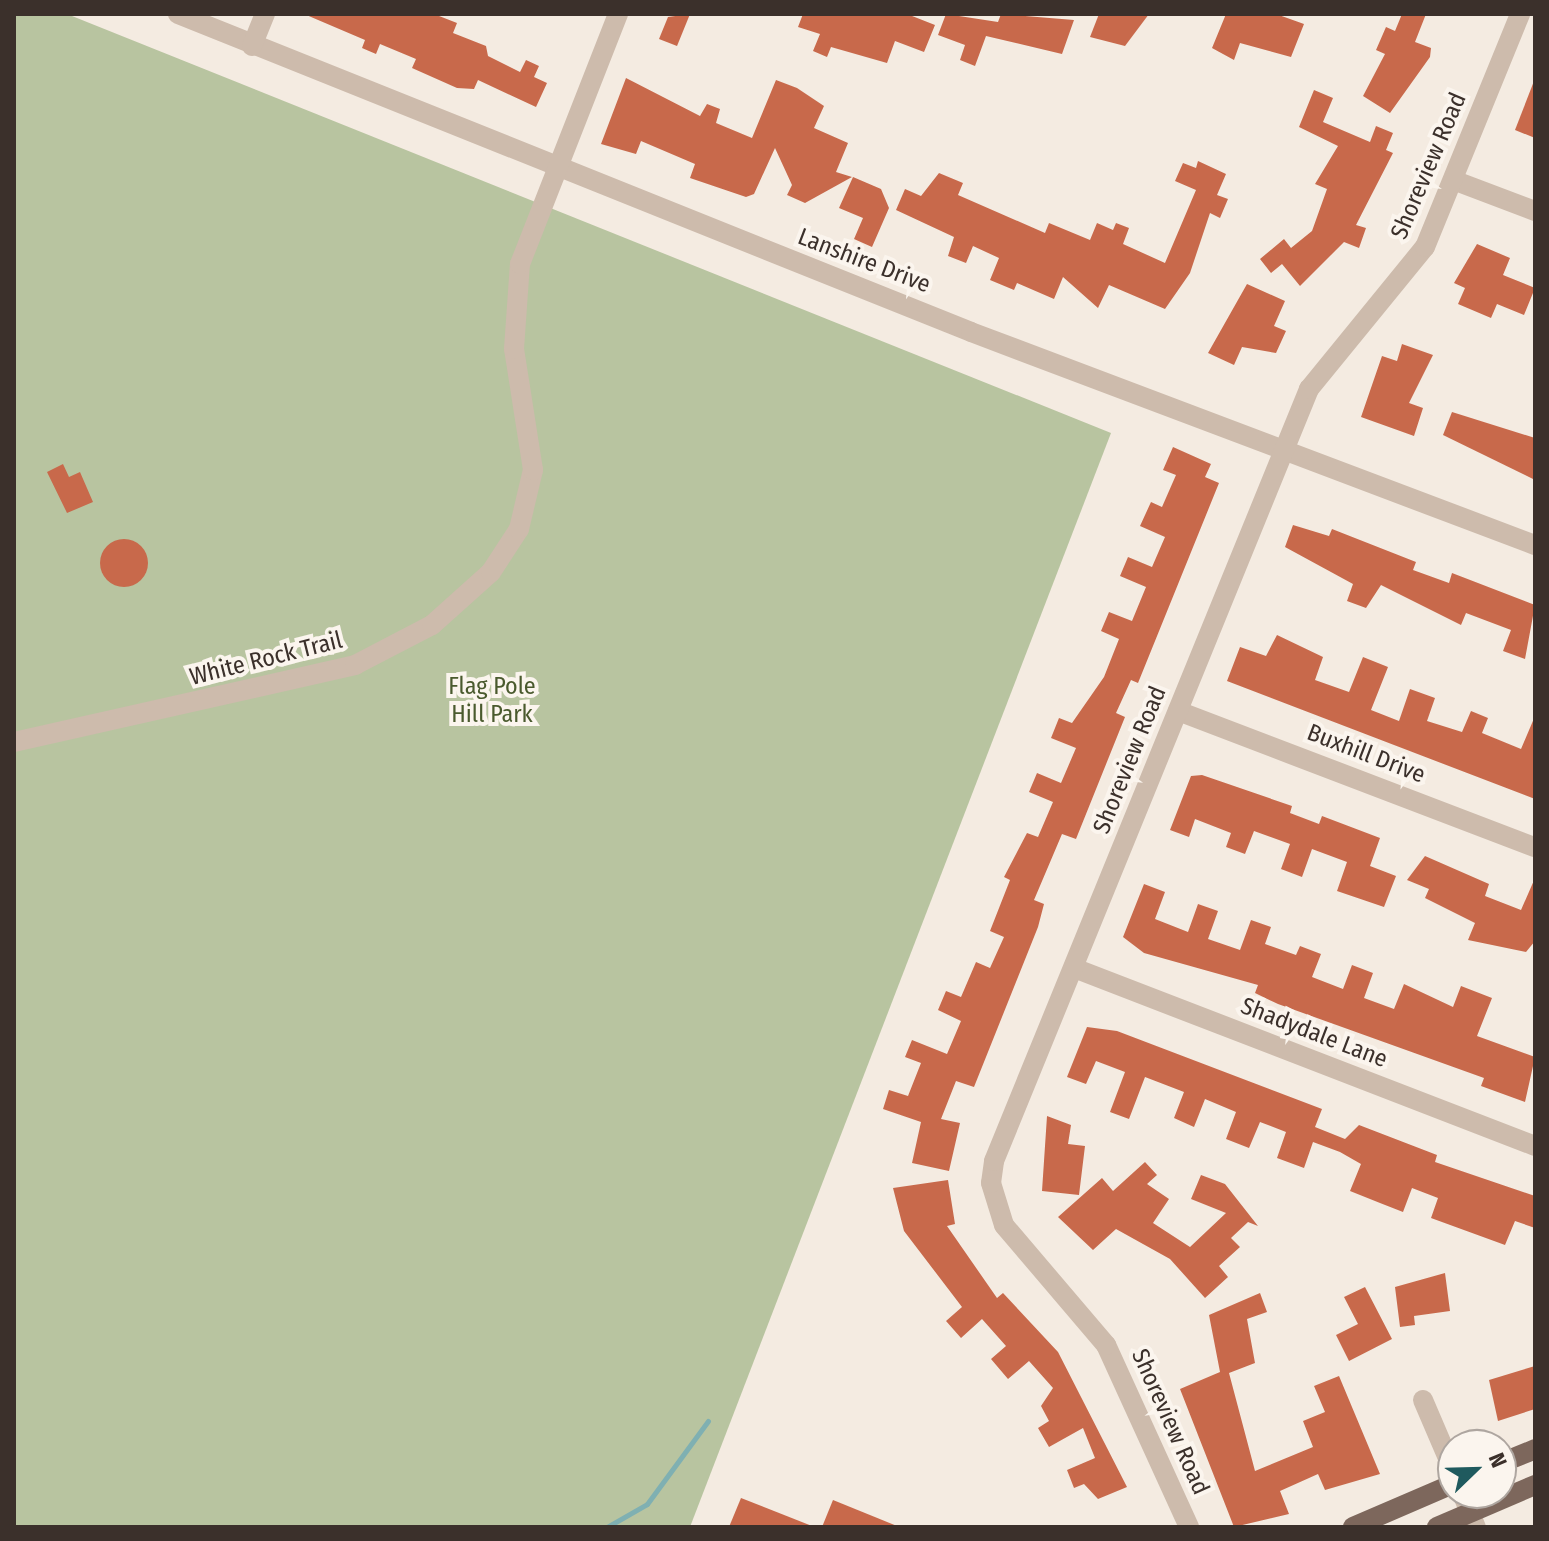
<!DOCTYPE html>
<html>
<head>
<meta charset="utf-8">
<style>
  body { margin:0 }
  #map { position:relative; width:1549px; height:1541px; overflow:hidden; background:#f4ebe1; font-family:"Fira Sans Condensed",sans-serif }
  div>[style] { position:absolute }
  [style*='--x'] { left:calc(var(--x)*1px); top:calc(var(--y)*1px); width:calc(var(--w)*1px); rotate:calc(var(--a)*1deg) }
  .green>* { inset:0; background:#b8c4a0 }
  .stream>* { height:5px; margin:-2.5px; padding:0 2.5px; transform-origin:2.5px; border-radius:2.5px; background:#7fb0b2 }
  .building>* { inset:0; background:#c8694b }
  .round { border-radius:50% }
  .minor>* { height:20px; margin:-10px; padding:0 10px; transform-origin:10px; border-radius:10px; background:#cdbbac }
  .major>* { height:20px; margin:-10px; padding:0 10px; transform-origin:10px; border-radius:10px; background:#7d675c }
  span { translate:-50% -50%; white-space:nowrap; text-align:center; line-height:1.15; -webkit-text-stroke:8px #fbf5ee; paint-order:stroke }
  .street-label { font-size:24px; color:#3b302b }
  .park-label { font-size:24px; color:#4a5a2e }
  .frame { position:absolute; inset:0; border:16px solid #3b302b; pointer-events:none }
  .north { position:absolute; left:1437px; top:1429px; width:80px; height:80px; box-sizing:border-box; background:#fbf5ee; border:2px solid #aea6a0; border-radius:50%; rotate:67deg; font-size:22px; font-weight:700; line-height:32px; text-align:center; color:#3b302b }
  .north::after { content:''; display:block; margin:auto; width:28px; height:36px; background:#1f5a5e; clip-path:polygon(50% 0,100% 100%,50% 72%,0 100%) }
</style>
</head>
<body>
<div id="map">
  <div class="green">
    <div style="clip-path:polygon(14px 14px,67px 14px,1111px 433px,690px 1527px,14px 1527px)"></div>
  </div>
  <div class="stream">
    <div style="--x:607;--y:1527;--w:46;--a:-29.9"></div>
    <div style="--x:647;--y:1504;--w:103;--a:-53.7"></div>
  </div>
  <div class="building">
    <div style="clip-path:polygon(304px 14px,434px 14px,457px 23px,453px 33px,486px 46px,488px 56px,520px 72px,526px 60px,539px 66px,534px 77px,547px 83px,536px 107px,478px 80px,474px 89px,457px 88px,412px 68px,416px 59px,380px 44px,376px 54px,362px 48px,365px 40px)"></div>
    <div style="clip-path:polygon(690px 14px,677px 46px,659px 39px,668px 17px)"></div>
    <div style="clip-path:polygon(803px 14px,907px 14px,935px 25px,924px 52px,895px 41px,887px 63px,831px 47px,827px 57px,813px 51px,820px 34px,798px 27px)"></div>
    <div style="clip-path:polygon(946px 14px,998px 22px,1001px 14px,1074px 20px,1062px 54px,986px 36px,975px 66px,960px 60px,965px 45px,938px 35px)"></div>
    <div style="clip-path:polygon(1099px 14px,1149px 14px,1125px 46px,1090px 37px)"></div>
    <div style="clip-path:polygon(1226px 14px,1276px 14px,1304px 24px,1291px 57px,1240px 43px,1234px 60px,1212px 48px)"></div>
    <div style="clip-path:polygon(1402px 14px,1426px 14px,1415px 42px,1431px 48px,1430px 57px,1390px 113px,1363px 96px,1385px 54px,1376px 50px,1386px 27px,1395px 31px)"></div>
    <div style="clip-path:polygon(626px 78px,700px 116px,707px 104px,720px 109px,716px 123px,752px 138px,776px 80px,797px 88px,824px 106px,814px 128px,848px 143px,836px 172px,852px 177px,805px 203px,787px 195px,792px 185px,775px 148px,754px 194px,746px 197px,690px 178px,695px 164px,641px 141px,636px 154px,601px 144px)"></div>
    <div style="clip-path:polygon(1534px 81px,1535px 81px,1535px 138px,1515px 130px)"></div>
    <div style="clip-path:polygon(1314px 90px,1333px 98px,1323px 122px,1370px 142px,1376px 126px,1393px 133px,1386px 150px,1393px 153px,1356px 225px,1366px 228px,1359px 248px,1344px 242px,1300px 286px,1282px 264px,1271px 273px,1260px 259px,1284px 239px,1291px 248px,1312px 231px,1327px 189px,1315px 184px,1338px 146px,1299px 127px)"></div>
    <div style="clip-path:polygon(1198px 161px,1226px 174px,1217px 195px,1228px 199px,1220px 218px,1210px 213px,1190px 273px,1165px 309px,1109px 285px,1098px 308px,1063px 277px,1054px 299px,1017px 283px,1014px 290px,990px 280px,999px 258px,973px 246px,966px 263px,948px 256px,954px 237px,896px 210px,905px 189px,921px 196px,939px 173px,963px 183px,958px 195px,1045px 233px,1049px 223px,1090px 240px,1097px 223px,1113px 230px,1116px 223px,1129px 228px,1123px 244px,1165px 263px,1196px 190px,1175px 181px,1183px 163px,1196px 168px)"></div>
    <div style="clip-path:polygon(853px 177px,881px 189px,889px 208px,872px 247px,854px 239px,863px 218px,839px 208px)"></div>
    <div style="clip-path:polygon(1477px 244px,1510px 258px,1503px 275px,1535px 288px,1524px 315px,1497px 304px,1491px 318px,1458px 304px,1465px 288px,1454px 283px)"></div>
    <div style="clip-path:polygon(1247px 284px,1285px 301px,1274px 326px,1286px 331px,1276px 353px,1242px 347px,1234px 365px,1208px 353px)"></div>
    <div style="clip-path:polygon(1402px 344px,1433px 355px,1409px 403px,1423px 408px,1414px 436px,1361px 417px,1382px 356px,1397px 361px)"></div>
    <div style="clip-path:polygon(1452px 412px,1535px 438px,1535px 480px,1443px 435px)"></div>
    <div style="clip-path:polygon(1173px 447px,1211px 464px,1205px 477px,1219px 483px,1138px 683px,1131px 680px,1116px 713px,1125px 717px,1076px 839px,1062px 834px,1034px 900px,1044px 904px,1038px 927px,974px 1087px,956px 1081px,941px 1119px,960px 1123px,949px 1171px,912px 1163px,921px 1122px,883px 1109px,889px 1090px,908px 1096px,921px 1063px,905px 1057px,912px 1040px,947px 1054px,961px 1021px,938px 1010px,946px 991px,961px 997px,976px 962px,990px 968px,1004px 937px,990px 931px,1010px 880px,1004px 877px,1027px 833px,1038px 837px,1053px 802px,1029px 792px,1037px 773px,1061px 783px,1076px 748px,1051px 738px,1059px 718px,1072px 723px,1104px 677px,1119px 639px,1101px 631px,1109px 612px,1132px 621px,1146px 587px,1120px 576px,1128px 557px,1152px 567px,1165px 537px,1140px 526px,1151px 502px,1162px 507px,1176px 475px,1163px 470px)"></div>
    <div style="clip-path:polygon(63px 464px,69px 477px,80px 472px,93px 502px,67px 513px,47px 472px)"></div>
    <div style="clip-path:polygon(1293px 525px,1329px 536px,1332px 529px,1416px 562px,1413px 570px,1449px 583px,1452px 573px,1535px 605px,1525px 659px,1503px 651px,1511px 630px,1466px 613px,1461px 625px,1381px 585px,1366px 608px,1347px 601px,1353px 584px,1285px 547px)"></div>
    <div class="round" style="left:100px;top:539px;width:48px;height:48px"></div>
    <div style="clip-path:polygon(1277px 635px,1323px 657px,1315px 680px,1349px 692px,1363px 657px,1388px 667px,1371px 710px,1399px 721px,1410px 689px,1435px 698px,1427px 721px,1462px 732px,1471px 711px,1488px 718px,1482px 733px,1521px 749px,1535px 716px,1535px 799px,1227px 681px,1240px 647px,1266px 656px)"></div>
    <div style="clip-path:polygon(1202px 775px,1292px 806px,1290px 813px,1319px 824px,1322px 816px,1380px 838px,1370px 866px,1396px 876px,1384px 907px,1337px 891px,1347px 862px,1312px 849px,1302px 877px,1281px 869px,1290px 844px,1254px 831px,1245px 854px,1226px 847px,1231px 833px,1195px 819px,1189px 837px,1170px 830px,1191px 776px)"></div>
    <div style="clip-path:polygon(1425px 856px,1489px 884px,1485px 896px,1521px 910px,1535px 878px,1535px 941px,1526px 952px,1468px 940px,1475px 923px,1425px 898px,1429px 889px,1407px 880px)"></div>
    <div style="clip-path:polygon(1144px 884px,1165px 892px,1155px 919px,1188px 932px,1198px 904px,1218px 911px,1208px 939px,1240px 950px,1251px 920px,1271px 927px,1265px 944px,1296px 955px,1300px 946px,1321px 954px,1312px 977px,1343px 989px,1352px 965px,1373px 973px,1364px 998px,1394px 1009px,1404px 984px,1453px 1007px,1461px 986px,1492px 998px,1477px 1036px,1535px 1057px,1525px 1102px,1481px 1086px,1484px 1078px,1278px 1004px,1255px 993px,1258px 985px,1144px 953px,1123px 937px)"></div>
    <div style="clip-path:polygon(1087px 1027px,1117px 1031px,1322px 1109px,1315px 1127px,1345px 1139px,1359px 1125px,1437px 1155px,1435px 1162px,1535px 1196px,1535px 1228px,1515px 1221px,1505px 1245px,1431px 1218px,1438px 1198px,1412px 1188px,1403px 1212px,1380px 1203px,1350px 1191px,1361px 1164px,1340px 1152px,1313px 1142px,1304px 1168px,1277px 1158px,1286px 1132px,1260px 1122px,1249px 1148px,1226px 1139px,1236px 1112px,1205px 1099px,1194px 1127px,1174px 1118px,1184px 1092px,1145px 1077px,1129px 1119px,1110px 1112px,1125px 1072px,1096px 1061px,1086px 1084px,1067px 1077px)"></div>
    <div style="clip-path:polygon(1047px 1116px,1071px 1125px,1068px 1144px,1085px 1146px,1079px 1195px,1042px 1191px)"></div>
    <div style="clip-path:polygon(1145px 1162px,1157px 1175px,1147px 1184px,1169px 1199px,1153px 1223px,1190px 1247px,1226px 1213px,1191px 1199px,1201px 1175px,1225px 1184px,1258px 1226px,1248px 1222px,1231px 1238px,1240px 1247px,1219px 1266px,1228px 1277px,1205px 1298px,1170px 1259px,1116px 1229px,1093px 1250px,1058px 1217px,1102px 1178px,1113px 1191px)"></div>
    <div style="clip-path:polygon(948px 1180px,955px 1224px,947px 1226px,997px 1298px,1003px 1293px,1058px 1352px,1127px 1487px,1098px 1499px,1084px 1484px,1074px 1488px,1067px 1470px,1095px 1458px,1083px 1428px,1049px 1447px,1038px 1428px,1049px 1421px,1041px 1406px,1053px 1388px,1029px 1361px,1008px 1379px,991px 1359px,1006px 1346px,982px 1319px,961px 1338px,946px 1321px,962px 1307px,904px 1231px,893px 1188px)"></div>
    <div style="clip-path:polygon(1445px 1273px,1450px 1311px,1414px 1316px,1415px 1325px,1400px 1327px,1395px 1287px)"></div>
    <div style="clip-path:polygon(1365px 1287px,1392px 1339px,1349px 1361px,1336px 1335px,1358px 1324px,1344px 1297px)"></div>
    <div style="clip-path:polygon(1260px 1293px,1267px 1312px,1247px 1319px,1255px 1363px,1229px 1373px,1255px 1471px,1313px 1447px,1303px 1421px,1325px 1412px,1314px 1386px,1339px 1376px,1380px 1474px,1325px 1490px,1318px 1474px,1280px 1491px,1289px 1514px,1234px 1527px,1180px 1389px,1220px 1372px,1209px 1315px)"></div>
    <div style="clip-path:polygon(1535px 1366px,1535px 1409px,1498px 1421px,1489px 1380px)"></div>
    <div style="clip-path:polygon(741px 1498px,812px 1526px,812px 1527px,729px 1527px)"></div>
    <div style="clip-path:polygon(833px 1500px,897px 1526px,897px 1527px,822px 1527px)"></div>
  </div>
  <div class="minor">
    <div style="--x:178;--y:14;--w:854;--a:21.85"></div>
    <div style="--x:971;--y:332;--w:603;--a:20.69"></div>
    <div style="--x:252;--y:46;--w:35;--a:-68"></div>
    <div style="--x:1453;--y:180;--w:88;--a:20.7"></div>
    <div style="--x:1178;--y:711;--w:382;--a:20.9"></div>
    <div style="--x:14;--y:742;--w:350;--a:-12.7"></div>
    <div style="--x:355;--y:665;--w:87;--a:-27.5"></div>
    <div style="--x:432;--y:625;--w:79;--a:-41.9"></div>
    <div style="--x:491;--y:572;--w:51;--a:-56.9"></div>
    <div style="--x:519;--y:529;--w:61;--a:-76.7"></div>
    <div style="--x:533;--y:470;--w:122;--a:-98.9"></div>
    <div style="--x:514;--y:349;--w:85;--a:-86"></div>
    <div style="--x:520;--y:264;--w:269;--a:-68.6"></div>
    <div style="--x:1074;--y:968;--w:494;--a:21.1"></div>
    <div style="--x:1423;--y:1400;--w:76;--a:66.8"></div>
    <div style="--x:1462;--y:1493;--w:37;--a:68"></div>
    <div style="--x:1189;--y:1527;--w:200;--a:-114.5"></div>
    <div style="--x:1106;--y:1345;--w:157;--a:-130.4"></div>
    <div style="--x:1004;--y:1225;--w:44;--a:-107.2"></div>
    <div style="--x:991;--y:1183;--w:22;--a:-82"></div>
    <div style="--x:994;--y:1161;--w:834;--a:-67.8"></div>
    <div style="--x:1309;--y:389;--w:183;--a:-50.8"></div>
    <div style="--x:1425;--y:247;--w:252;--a:-67.8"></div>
  </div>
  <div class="major">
    <div style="--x:1501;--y:1463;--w:37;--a:-22"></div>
    <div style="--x:1353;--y:1527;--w:109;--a:-23.3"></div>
    <div style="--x:1437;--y:1527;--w:107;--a:-23.2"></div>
  </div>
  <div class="street-label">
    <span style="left:1429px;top:166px;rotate:-67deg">Shoreview Road</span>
    <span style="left:864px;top:261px;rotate:21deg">Lanshire Drive</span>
    <span style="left:266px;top:659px;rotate:-14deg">White Rock Trail</span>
    <span style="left:1366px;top:754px;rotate:21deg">Buxhill Drive</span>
    <span style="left:1130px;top:760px;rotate:-68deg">Shoreview Road</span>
    <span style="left:1314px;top:1033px;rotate:21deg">Shadydale Lane</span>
    <span style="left:1170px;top:1422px;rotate:66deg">Shoreview Road</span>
  </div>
  <div class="park-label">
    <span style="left:492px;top:701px">Flag Pole<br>Hill Park</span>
  </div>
  <div class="frame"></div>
  <div class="north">N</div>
</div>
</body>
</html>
